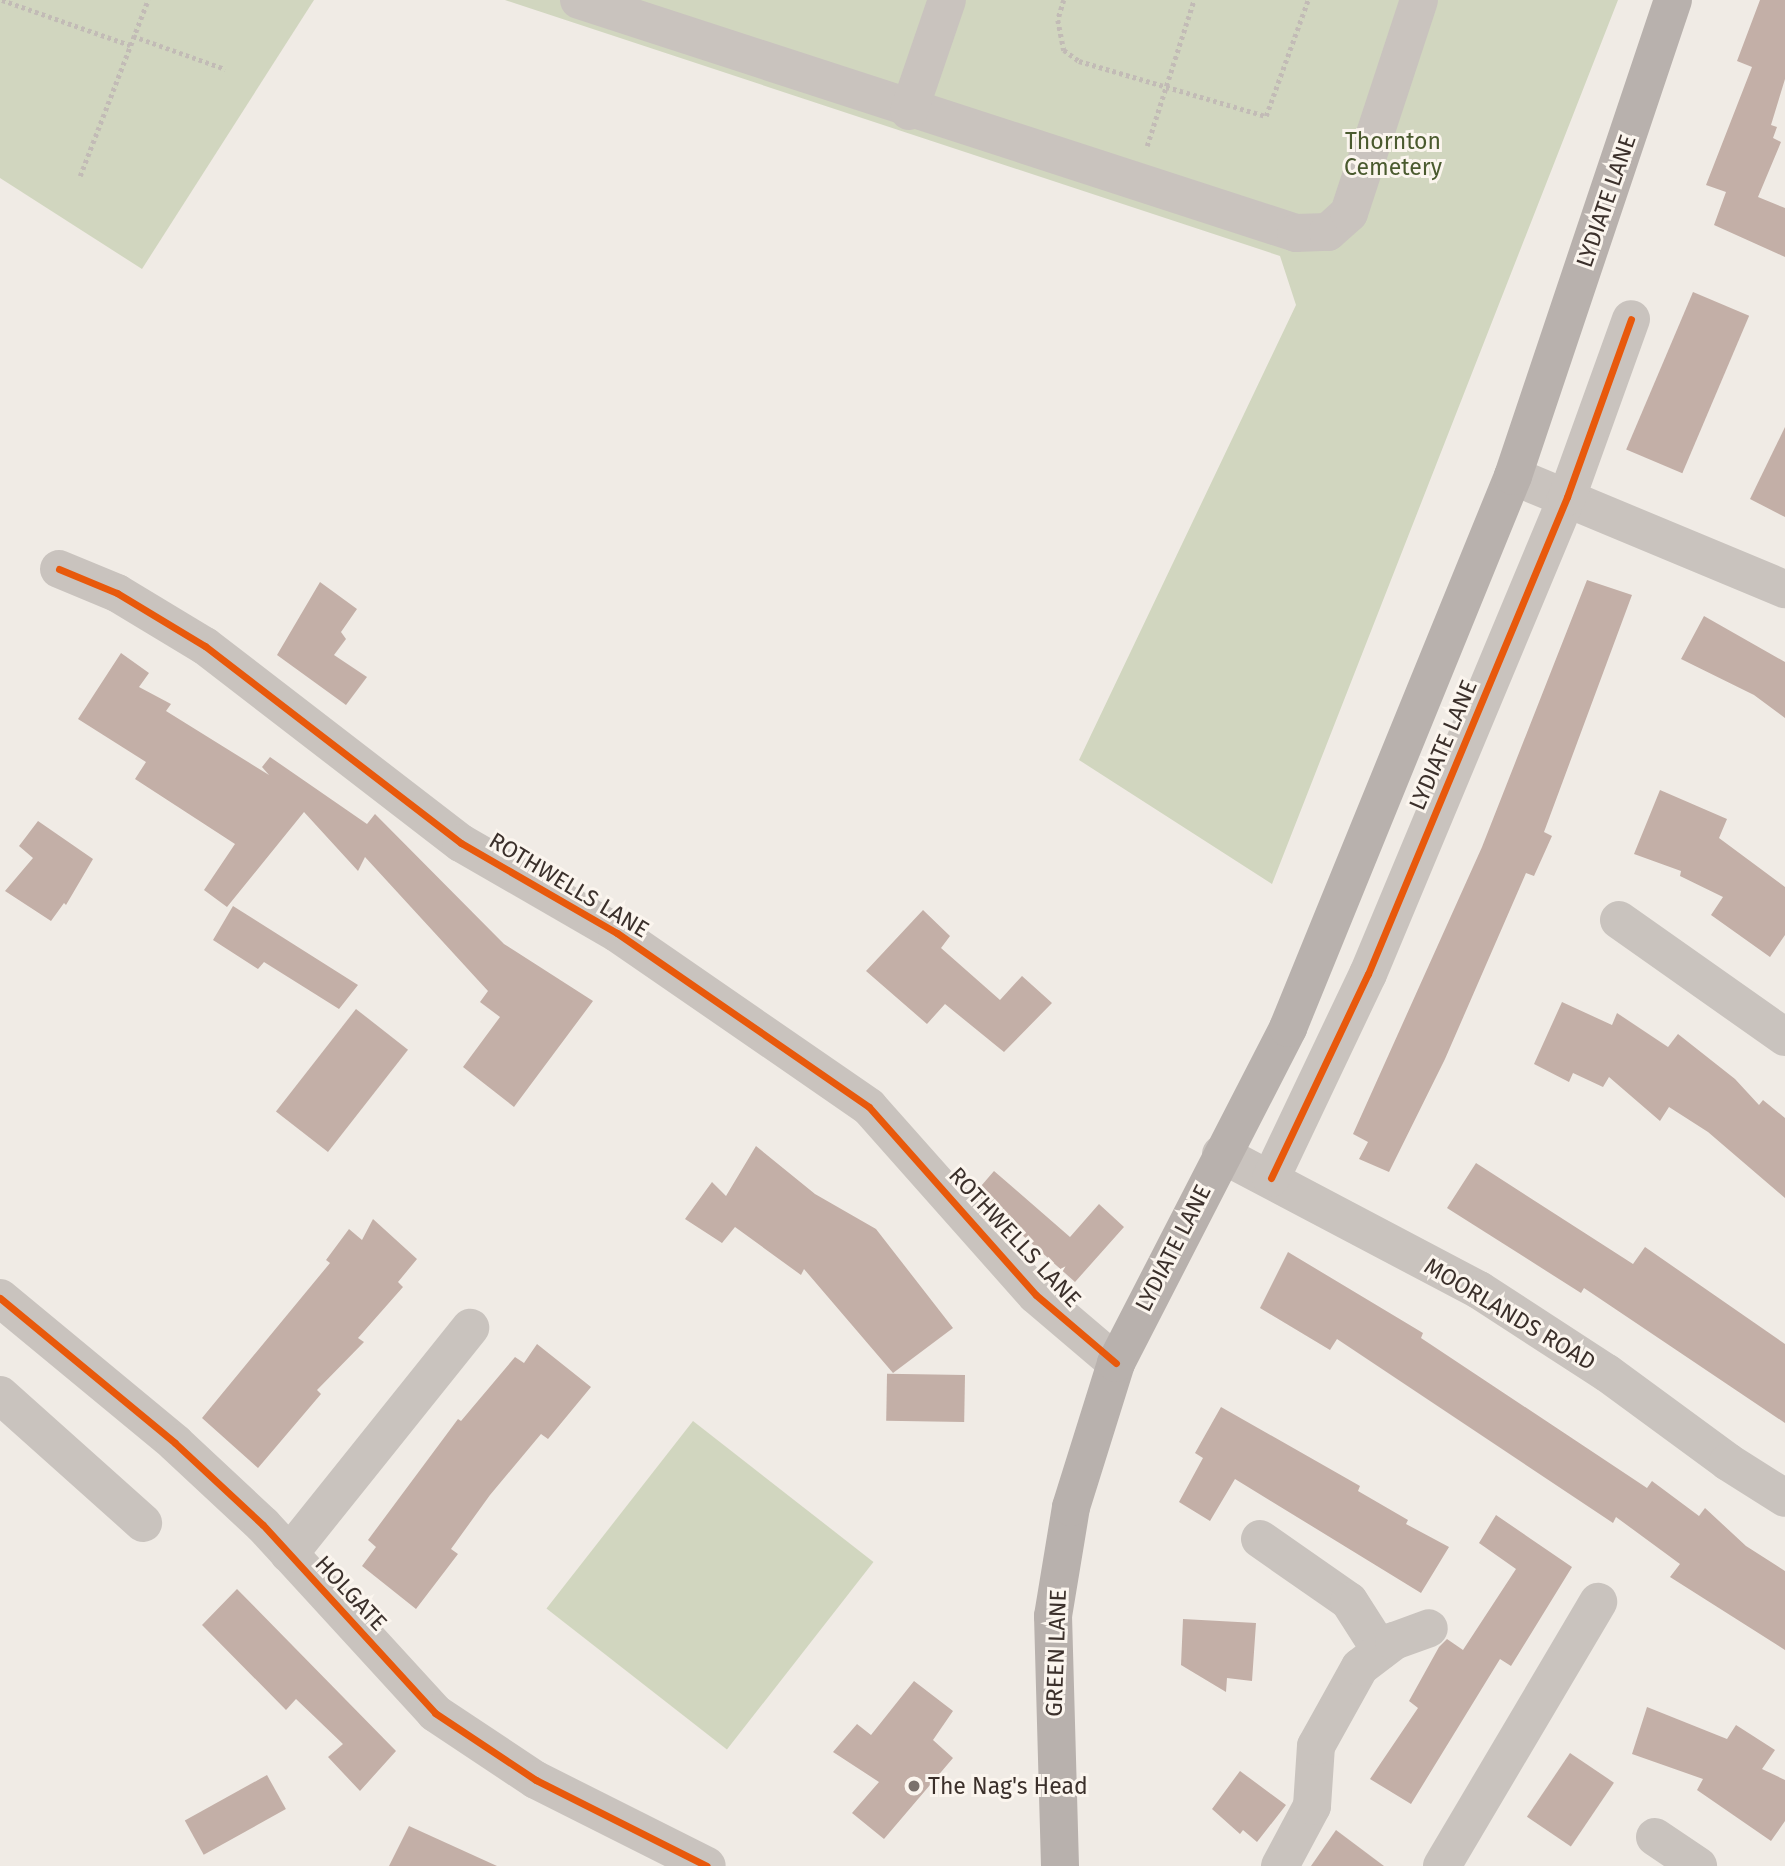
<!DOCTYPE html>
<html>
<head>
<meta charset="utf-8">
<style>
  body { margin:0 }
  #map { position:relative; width:1785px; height:1866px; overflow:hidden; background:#f0ebe5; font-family:"Fira Sans",sans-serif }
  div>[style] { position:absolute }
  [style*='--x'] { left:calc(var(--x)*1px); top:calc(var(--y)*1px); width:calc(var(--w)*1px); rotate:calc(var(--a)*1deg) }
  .green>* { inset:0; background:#d1d6bf; transform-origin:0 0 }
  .building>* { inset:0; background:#c3afa7; transform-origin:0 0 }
  .path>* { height:4.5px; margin-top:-2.25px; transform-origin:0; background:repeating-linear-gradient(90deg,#c2bbb6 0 3.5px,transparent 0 7px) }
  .minor>* { height:38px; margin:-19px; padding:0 19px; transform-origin:19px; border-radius:19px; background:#c9c3be }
  .major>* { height:38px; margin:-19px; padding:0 19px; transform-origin:19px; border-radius:19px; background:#b8b1ad }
  .cycleway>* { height:7px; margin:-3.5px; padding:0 3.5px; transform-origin:3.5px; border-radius:3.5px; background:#e8590c }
  .dots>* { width:19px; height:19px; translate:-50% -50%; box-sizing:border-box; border:4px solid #fbf5ee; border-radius:50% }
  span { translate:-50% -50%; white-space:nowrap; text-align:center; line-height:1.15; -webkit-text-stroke:6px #fbf5ee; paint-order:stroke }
  .park-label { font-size:23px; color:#4a5a2e }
  .street-label { font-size:23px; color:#3b302b }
  .poi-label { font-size:23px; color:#3b302b }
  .left { translate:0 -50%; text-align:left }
</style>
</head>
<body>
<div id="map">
  <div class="green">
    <div style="clip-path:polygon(0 0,314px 0,142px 269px,0 178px)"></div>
    <div style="clip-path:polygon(505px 0,1618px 0,1272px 884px,1079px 760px,1296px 305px,1280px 256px)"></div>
    <div style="left:693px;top:1421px;width:229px;height:238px;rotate:38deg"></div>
  </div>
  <div class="building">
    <div style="clip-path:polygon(1760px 0,1785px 0,1785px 79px,1771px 125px,1777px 127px,1773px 138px,1781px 142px,1758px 197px,1785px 208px,1785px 257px,1714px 225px,1726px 192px,1706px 185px,1752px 67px,1737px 61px)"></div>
    <div style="left:1693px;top:292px;width:61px;height:171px;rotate:23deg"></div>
    <div style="clip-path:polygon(1785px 427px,1785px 517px,1750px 499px)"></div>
    <div style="clip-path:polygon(1587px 580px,1632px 595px,1544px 832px,1552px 836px,1534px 876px,1526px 873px,1445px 1059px,1389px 1172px,1359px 1159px,1368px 1142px,1353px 1134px,1482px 847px)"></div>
    <div style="clip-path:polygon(320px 582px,357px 609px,341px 632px,346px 639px,334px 655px,367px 677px,346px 705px,277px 655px)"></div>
    <div style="clip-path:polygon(1704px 616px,1785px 662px,1785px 718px,1754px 695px,1681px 659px)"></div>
    <div style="clip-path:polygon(121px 653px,149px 673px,139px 687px,171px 704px,166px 711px,269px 775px,262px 767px,270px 757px,367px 824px,375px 814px,504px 944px,593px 1001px,514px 1107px,463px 1067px,500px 1017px,480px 1002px,488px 991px,365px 857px,358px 871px,304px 812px,227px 907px,204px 890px,235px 844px,135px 779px,146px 762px,78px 719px)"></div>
    <div style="clip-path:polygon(1660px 790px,1727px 819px,1719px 838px,1785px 887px,1785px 935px,1770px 957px,1711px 915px,1723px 897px,1680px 876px,1681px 871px,1634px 854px)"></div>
    <div style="clip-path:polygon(38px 821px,93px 859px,66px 905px,64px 903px,51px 921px,5px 891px,33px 858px,19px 846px)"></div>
    <div style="clip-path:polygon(233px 906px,358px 985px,339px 1009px,264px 962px,258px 969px,213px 940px)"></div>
    <div style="clip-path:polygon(923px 910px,950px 936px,941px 948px,1000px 1000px,1022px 976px,1052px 1003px,1004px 1052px,945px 1004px,927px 1024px,866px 971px)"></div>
    <div style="clip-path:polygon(1562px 1002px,1612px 1025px,1617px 1013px,1668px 1047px,1678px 1034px,1735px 1079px,1759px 1105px,1763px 1100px,1785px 1118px,1785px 1198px,1708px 1132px,1669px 1107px,1660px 1121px,1609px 1077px,1603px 1087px,1573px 1073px,1569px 1082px,1534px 1064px)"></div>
    <div style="left:356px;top:1009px;width:66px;height:130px;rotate:38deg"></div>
    <div style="clip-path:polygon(756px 1146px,815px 1194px,876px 1229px,953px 1328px,893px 1373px,804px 1269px,801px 1275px,735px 1227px,722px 1243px,685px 1219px,712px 1182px,726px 1196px)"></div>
    <div style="clip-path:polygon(1476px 1163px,1633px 1264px,1645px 1247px,1785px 1344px,1785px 1423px,1584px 1288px,1581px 1293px,1447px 1208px)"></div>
    <div style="clip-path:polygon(994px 1171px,1070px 1237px,1099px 1204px,1124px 1227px,1075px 1282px,975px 1193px)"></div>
    <div style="clip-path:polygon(373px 1219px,417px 1259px,398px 1282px,403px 1287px,358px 1338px,364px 1342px,317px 1390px,321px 1394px,258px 1468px,202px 1418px,330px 1263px,326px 1260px,349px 1229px,362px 1240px)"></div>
    <div style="clip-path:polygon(1288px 1252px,1423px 1333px,1421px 1338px,1647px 1488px,1652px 1481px,1699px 1516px,1705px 1508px,1746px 1546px,1785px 1571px,1785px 1650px,1670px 1577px,1680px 1564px,1616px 1517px,1613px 1523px,1337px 1339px,1330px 1350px,1260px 1308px)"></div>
    <div style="clip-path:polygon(537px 1344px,591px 1387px,548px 1439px,541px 1434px,490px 1495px,451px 1549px,458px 1554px,416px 1609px,362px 1566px,376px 1547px,368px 1540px,458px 1419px,461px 1421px,515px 1357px,524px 1363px)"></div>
    <div style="left:965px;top:1375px;width:47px;height:78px;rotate:91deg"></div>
    <div style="clip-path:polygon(1221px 1407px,1360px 1486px,1358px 1491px,1408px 1520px,1406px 1524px,1449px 1547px,1421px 1593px,1235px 1479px,1210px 1521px,1179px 1502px,1203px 1458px,1195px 1453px)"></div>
    <div style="clip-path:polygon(1496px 1515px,1572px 1567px,1511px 1666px,1500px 1659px,1411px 1804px,1370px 1779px,1418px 1708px,1409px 1701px,1439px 1647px,1447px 1639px,1463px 1650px,1516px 1569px,1479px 1543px)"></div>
    <div style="clip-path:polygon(237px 1589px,396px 1751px,360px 1791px,328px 1757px,343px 1744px,296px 1699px,286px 1710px,202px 1625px)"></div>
    <div style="clip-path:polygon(1183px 1619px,1256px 1623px,1252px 1681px,1227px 1678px,1226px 1692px,1181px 1665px)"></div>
    <div style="clip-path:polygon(914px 1681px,953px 1711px,933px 1740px,953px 1758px,884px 1839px,852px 1813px,879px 1782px,833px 1752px,857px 1724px,871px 1735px)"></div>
    <div style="clip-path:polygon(1647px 1707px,1727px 1739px,1736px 1725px,1775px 1750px,1762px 1769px,1785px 1780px,1785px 1821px,1771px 1841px,1697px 1790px,1703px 1779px,1632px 1754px)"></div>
    <div style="left:1570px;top:1753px;width:53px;height:77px;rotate:34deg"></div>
    <div style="clip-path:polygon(1240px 1771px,1286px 1805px,1257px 1842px,1243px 1830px,1240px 1834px,1212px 1809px)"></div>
    <div style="left:267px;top:1775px;width:39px;height:94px;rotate:61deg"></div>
    <div style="clip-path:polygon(409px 1826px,497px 1866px,389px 1866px)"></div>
    <div style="clip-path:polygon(1336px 1830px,1384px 1866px,1311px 1866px)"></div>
  </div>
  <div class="path">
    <div style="--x:2;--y:0;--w:136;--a:19.4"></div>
    <div style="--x:1064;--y:0;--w:21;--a:107"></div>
    <div style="--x:1058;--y:20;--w:31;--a:79"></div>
    <div style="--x:1064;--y:50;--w:19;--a:36"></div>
    <div style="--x:1079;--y:61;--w:195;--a:16.4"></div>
    <div style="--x:1266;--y:116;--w:123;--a:-70.1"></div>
    <div style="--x:133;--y:36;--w:98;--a:19.7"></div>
    <div style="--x:1147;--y:146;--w:153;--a:-72.2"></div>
    <div style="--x:80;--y:176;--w:189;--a:-68.9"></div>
  </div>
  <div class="minor">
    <div style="--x:579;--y:0;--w:754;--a:18"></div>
    <div style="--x:1296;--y:233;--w:32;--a:-2"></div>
    <div style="--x:1328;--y:232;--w:28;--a:-42"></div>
    <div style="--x:1349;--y:213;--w:224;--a:-71.8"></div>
    <div style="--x:909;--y:111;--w:117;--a:-71.1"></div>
    <div style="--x:1513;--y:476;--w:295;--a:22.6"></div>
    <div style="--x:59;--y:569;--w:63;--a:22.5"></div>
    <div style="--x:117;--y:593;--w:103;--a:31.1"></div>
    <div style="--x:205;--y:646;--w:323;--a:37.6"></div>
    <div style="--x:461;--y:843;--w:180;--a:30"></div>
    <div style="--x:617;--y:933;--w:306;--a:34.6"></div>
    <div style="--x:869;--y:1107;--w:251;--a:48.4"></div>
    <div style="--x:1036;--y:1295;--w:105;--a:40.4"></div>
    <div style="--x:1619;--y:920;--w:203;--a:35.2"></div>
    <div style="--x:1221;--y:1154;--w:292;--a:27.8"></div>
    <div style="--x:1479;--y:1290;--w:153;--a:33"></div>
    <div style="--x:1607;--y:1373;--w:150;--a:36.3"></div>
    <div style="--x:1728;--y:1462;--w:67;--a:32.3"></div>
    <div style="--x:1271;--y:1178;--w:226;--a:-64.6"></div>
    <div style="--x:1368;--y:974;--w:517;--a:-67.35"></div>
    <div style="--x:1567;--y:497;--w:189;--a:-70.2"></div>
    <div style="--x:0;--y:1298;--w:227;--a:39.6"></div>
    <div style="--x:175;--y:1443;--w:120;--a:43"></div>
    <div style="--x:263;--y:1525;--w:255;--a:47.5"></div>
    <div style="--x:435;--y:1713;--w:121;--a:33.6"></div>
    <div style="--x:536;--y:1780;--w:191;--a:26.7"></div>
    <div style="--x:0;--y:1395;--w:192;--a:41.8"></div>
    <div style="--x:1260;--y:1539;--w:108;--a:34.9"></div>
    <div style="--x:1349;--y:1601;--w:59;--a:57.4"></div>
    <div style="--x:289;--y:1554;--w:290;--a:-51.3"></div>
    <div style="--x:1655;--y:1837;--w:52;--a:34"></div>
    <div style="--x:1280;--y:1866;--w:68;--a:-61.9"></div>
    <div style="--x:1312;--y:1806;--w:60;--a:-86.2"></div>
    <div style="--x:1316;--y:1746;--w:90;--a:-60.9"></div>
    <div style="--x:1360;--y:1667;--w:43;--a:-37.4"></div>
    <div style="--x:1394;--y:1641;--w:37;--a:-20"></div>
    <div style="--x:1442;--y:1866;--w:307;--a:-59.4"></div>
  </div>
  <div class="major">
    <div style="--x:1060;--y:1866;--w:250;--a:-91.6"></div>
    <div style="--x:1053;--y:1616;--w:110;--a:-80.6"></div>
    <div style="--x:1071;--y:1507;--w:151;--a:-72.6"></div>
    <div style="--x:1116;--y:1363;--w:377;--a:-62.8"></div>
    <div style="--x:1288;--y:1028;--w:596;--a:-67.82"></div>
    <div style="--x:1513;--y:476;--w:502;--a:-71.42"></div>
  </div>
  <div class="cycleway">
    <div style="--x:59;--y:569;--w:63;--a:22.5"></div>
    <div style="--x:117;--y:593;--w:103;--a:31.1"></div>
    <div style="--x:205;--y:646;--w:323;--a:37.6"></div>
    <div style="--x:461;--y:843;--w:180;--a:30"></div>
    <div style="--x:617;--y:933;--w:306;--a:34.6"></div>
    <div style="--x:869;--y:1107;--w:251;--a:48.4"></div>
    <div style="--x:1036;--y:1295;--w:105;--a:40.4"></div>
    <div style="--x:1271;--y:1178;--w:226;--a:-64.6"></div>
    <div style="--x:1368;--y:974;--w:517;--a:-67.35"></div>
    <div style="--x:1567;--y:497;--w:189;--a:-70.2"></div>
    <div style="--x:0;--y:1298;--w:227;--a:39.6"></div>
    <div style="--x:175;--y:1443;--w:120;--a:43"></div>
    <div style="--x:263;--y:1525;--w:255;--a:47.5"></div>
    <div style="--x:435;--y:1713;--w:121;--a:33.6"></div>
    <div style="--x:536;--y:1780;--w:191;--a:26.7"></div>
  </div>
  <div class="dots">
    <div style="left:914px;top:1786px;background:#7a716c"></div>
  </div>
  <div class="park-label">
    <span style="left:1393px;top:154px">Thornton<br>Cemetery</span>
  </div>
  <div class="street-label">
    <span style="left:1606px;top:201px;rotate:-71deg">LYDIATE LANE</span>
    <span style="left:1443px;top:745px;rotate:-67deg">LYDIATE LANE</span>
    <span style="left:569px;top:885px;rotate:31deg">ROTHWELLS LANE</span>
    <span style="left:1015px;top:1237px;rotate:47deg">ROTHWELLS LANE</span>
    <span style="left:1173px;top:1248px;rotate:-63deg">LYDIATE LANE</span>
    <span style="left:1510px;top:1314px;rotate:31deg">MOORLANDS ROAD</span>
    <span style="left:351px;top:1593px;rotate:47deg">HOLGATE</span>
    <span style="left:1056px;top:1653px;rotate:-88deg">GREEN LANE</span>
  </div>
  <div class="poi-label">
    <span class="left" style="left:928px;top:1786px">The Nag's Head</span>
  </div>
</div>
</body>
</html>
